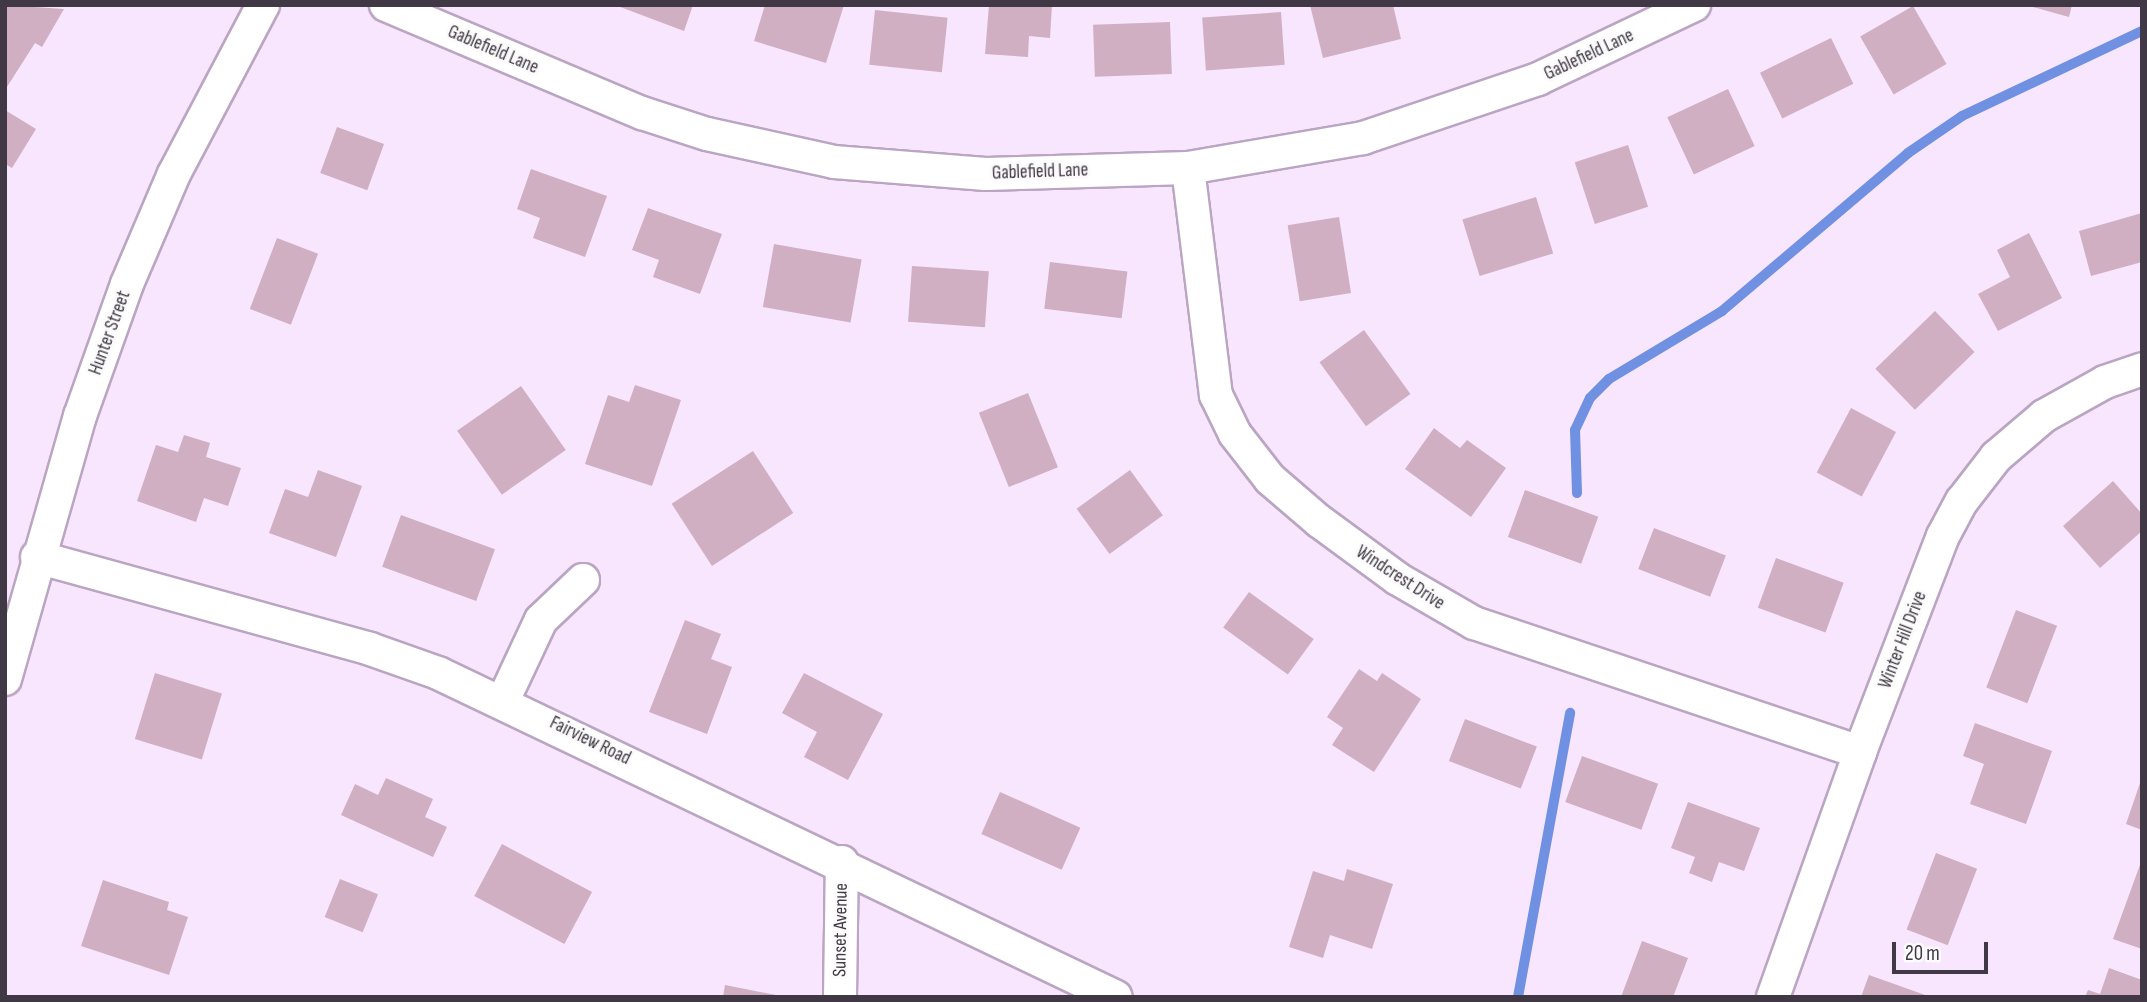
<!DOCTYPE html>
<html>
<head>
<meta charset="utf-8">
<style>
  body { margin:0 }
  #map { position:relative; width:2147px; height:1002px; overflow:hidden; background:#f8e6ff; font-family:"Sofia Sans Condensed",sans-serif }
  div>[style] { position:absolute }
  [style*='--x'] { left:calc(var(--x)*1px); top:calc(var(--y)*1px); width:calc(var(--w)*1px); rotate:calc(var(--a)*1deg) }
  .stream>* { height:10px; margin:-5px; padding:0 5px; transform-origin:5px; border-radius:5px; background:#7090e2 }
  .building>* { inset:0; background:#d0afc2; transform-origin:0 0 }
  .roads { filter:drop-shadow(2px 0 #baa5c2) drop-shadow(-2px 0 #baa5c2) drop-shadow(0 2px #baa5c2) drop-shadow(0 -2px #baa5c2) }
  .minor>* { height:32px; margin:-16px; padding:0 16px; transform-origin:16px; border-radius:16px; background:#fff }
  span { translate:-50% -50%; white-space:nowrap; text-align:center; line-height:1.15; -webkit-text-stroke:6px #fbfbfb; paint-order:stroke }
  .street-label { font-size:19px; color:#403844 }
  .frame { position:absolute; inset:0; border:7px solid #403844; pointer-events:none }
  .scale { position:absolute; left:1892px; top:942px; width:96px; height:32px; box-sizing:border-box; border:4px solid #403844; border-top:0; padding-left:9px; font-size:21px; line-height:24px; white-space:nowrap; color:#403844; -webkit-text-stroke:5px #fbfbfb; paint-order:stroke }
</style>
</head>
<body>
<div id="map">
  <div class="stream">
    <div style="--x:1577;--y:493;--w:63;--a:-91.8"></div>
    <div style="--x:1575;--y:430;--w:35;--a:-65"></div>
    <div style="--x:1590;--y:398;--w:27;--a:-45"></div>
    <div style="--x:1609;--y:379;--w:132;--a:-31"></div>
    <div style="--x:1722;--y:311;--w:244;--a:-40.3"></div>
    <div style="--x:1908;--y:153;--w:65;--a:-34.4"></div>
    <div style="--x:1962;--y:116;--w:199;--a:-25.3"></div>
    <div style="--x:1518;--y:997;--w:289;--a:-79.6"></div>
  </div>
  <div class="building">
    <div style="clip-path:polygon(5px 5px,64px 9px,42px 47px,35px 43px,5px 90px)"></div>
    <div style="clip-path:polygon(615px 5px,693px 5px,684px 31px)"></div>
    <div style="clip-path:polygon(765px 5px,844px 5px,826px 63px,754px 41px)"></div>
    <div style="clip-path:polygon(989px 5px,1052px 5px,1050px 38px,1029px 36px,1028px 57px,985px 54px)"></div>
    <div style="clip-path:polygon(1310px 5px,1393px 5px,1401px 39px,1323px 58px)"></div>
    <div style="clip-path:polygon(2026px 5px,2072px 5px,2069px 17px)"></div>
    <div style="left:1913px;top:6px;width:67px;height:61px;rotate:60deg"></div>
    <div style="left:875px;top:10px;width:73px;height:55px;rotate:6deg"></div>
    <div style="left:1281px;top:12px;width:53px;height:79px;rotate:86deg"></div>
    <div style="left:1170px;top:22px;width:52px;height:77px;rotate:88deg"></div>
    <div style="left:1831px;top:38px;width:51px;height:79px;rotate:64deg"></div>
    <div style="left:1728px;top:89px;width:63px;height:67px;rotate:65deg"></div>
    <div style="clip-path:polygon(5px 110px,36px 129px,12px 168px,5px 164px)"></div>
    <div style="left:337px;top:127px;width:50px;height:49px;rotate:20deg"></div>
    <div style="left:1628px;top:145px;width:65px;height:56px;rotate:72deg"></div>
    <div style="clip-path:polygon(531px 169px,607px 196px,585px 257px,533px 238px,540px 218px,517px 209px)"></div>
    <div style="left:1536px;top:197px;width:59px;height:77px;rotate:73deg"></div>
    <div style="clip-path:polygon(648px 208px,722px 234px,700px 294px,653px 277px,659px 260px,632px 250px)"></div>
    <div style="clip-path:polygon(2142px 213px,2142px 262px,2091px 276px,2079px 231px)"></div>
    <div style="left:1339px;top:217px;width:77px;height:52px;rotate:81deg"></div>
    <div style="clip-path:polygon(2029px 233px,2062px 298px,1998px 331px,1978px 294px,2010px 277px,1997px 250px)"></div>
    <div style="left:277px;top:238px;width:44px;height:76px;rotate:21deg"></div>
    <div style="left:774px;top:244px;width:89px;height:64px;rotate:10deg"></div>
    <div style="left:1050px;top:262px;width:78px;height:47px;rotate:7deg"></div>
    <div style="left:912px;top:266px;width:77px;height:56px;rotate:4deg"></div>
    <div style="left:1935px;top:311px;width:57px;height:83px;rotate:46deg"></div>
    <div style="left:1364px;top:330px;width:79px;height:55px;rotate:54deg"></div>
    <div style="clip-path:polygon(635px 385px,681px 400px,652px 486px,585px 464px,608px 395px,629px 402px)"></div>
    <div style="left:521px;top:386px;width:78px;height:78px;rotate:55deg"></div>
    <div style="left:1028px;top:393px;width:80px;height:53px;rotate:68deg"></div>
    <div style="left:1851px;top:408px;width:51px;height:73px;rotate:28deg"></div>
    <div style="clip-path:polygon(1434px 428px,1460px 448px,1467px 440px,1506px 468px,1471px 517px,1405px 469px)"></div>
    <div style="clip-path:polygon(184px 435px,210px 443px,206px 457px,241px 468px,228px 506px,204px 498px,196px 522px,137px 501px,156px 445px,178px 452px)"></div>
    <div style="left:753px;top:451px;width:74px;height:97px;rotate:57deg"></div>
    <div style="clip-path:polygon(318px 470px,362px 486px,336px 557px,269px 533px,285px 489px,308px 497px)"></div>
    <div style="left:1130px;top:470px;width:56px;height:66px;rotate:54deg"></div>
    <div style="clip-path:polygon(2113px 481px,2142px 514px,2142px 531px,2100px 568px,2063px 526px)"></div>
    <div style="left:1525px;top:490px;width:78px;height:50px;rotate:20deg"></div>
    <div style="left:401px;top:515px;width:100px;height:55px;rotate:20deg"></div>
    <div style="left:1654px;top:528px;width:77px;height:44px;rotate:21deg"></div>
    <div style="left:1776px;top:558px;width:72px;height:53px;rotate:20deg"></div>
    <div style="left:1249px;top:592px;width:80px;height:44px;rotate:36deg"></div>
    <div style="left:2016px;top:610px;width:44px;height:83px;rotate:21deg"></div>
    <div style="clip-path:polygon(685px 620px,721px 634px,711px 659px,732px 667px,707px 734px,649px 712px)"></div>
    <div style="clip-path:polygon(1359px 669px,1377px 681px,1382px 673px,1421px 699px,1374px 772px,1332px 745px,1343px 728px,1327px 717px)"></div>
    <div style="left:155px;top:673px;width:70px;height:69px;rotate:17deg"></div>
    <div style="clip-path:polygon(804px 673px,883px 714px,848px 780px,804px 757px,817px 732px,782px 713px)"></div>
    <div style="left:1465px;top:719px;width:77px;height:45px;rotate:21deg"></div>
    <div style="clip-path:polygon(1975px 723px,2052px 751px,2026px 824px,1970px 804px,1984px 764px,1963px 756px)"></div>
    <div style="left:1582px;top:756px;width:81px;height:49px;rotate:20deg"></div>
    <div style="clip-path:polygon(386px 778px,433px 799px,425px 817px,447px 827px,433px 857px,341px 815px,355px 784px,378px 795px)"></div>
    <div style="clip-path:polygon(2141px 780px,2142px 781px,2142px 830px,2126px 824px)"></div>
    <div style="left:1000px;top:792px;width:88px;height:46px;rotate:24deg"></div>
    <div style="clip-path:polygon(1688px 802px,1760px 828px,1744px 871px,1719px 862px,1712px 882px,1689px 873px,1695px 857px,1671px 848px)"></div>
    <div style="left:502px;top:844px;width:102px;height:59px;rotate:28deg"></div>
    <div style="left:1936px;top:853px;width:44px;height:82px;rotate:21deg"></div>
    <div style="clip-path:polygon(2141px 862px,2142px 862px,2142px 949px,2113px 939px)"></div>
    <div style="clip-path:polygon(1347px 869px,1393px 884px,1372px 949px,1330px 935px,1323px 958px,1289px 947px,1313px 871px,1344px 881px)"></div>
    <div style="left:340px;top:879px;width:41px;height:41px;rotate:22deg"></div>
    <div style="clip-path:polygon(103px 880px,169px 902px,167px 910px,188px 917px,169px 975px,81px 946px)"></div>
    <div style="clip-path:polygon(1642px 941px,1688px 958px,1673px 997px,1621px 997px)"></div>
    <div style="clip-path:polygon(2109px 968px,2142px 980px,2142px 997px,2085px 997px,2088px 990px,2100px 994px)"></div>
    <div style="clip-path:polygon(1869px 975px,1928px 996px,1928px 997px,1861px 997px)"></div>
    <div style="clip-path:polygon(725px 985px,776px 995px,776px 997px,723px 997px)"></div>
  </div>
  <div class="roads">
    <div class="minor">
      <div style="--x:386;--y:5;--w:278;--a:22.9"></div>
      <div style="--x:642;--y:113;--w:68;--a:17.9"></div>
      <div style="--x:707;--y:134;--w:130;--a:12.4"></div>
      <div style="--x:834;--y:162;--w:152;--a:4.5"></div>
      <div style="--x:986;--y:174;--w:202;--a:-1.7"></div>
      <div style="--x:1188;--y:168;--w:178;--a:-9.7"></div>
      <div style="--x:1363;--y:138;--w:185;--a:-18.6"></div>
      <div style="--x:1538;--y:79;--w:173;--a:-25.4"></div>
      <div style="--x:1188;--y:168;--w:229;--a:83"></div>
      <div style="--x:1216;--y:395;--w:43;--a:64"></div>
      <div style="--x:1235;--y:434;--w:57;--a:52.1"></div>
      <div style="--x:1270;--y:479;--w:65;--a:40.6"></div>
      <div style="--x:1319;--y:521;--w:98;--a:36.3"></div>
      <div style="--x:1398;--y:579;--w:88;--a:30.1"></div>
      <div style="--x:1474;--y:623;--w:407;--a:18.5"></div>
      <div style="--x:37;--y:557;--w:345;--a:15.4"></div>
      <div style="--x:370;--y:649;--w:72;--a:19.4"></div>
      <div style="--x:438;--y:673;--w:751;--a:25.54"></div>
      <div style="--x:5;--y:679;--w:273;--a:-74.1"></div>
      <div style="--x:80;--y:416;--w:140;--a:-70.4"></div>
      <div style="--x:127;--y:284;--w:120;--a:-66.9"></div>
      <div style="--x:174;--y:174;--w:191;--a:-62.2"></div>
      <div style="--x:503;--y:701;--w:89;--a:-64.9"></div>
      <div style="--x:541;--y:620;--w:58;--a:-43.6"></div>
      <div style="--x:840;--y:997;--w:135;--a:-89.2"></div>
      <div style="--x:1773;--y:997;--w:260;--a:-70.4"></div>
      <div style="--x:1860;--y:752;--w:231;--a:-69"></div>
      <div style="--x:1943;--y:536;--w:40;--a:-62"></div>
      <div style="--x:1962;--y:501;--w:56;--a:-52.3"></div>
      <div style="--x:1996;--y:457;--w:63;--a:-40.5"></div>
      <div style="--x:2044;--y:416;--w:70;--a:-29.1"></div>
      <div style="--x:2105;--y:382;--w:39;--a:-19"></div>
    </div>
  </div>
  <div class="street-label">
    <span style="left:493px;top:50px;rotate:23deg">Gablefield Lane</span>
    <span style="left:1589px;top:55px;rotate:-25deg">Gablefield Lane</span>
    <span style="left:1040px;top:172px;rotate:-2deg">Gablefield Lane</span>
    <span style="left:110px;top:333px;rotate:-70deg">Hunter Street</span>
    <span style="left:1400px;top:578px;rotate:33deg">Windcrest Drive</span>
    <span style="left:1903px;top:640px;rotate:-69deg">Winter Hill Drive</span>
    <span style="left:590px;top:741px;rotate:26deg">Fairview Road</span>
    <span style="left:841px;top:930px;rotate:-89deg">Sunset Avenue</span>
  </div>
  <div class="frame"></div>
  <div class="scale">20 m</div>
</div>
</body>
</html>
